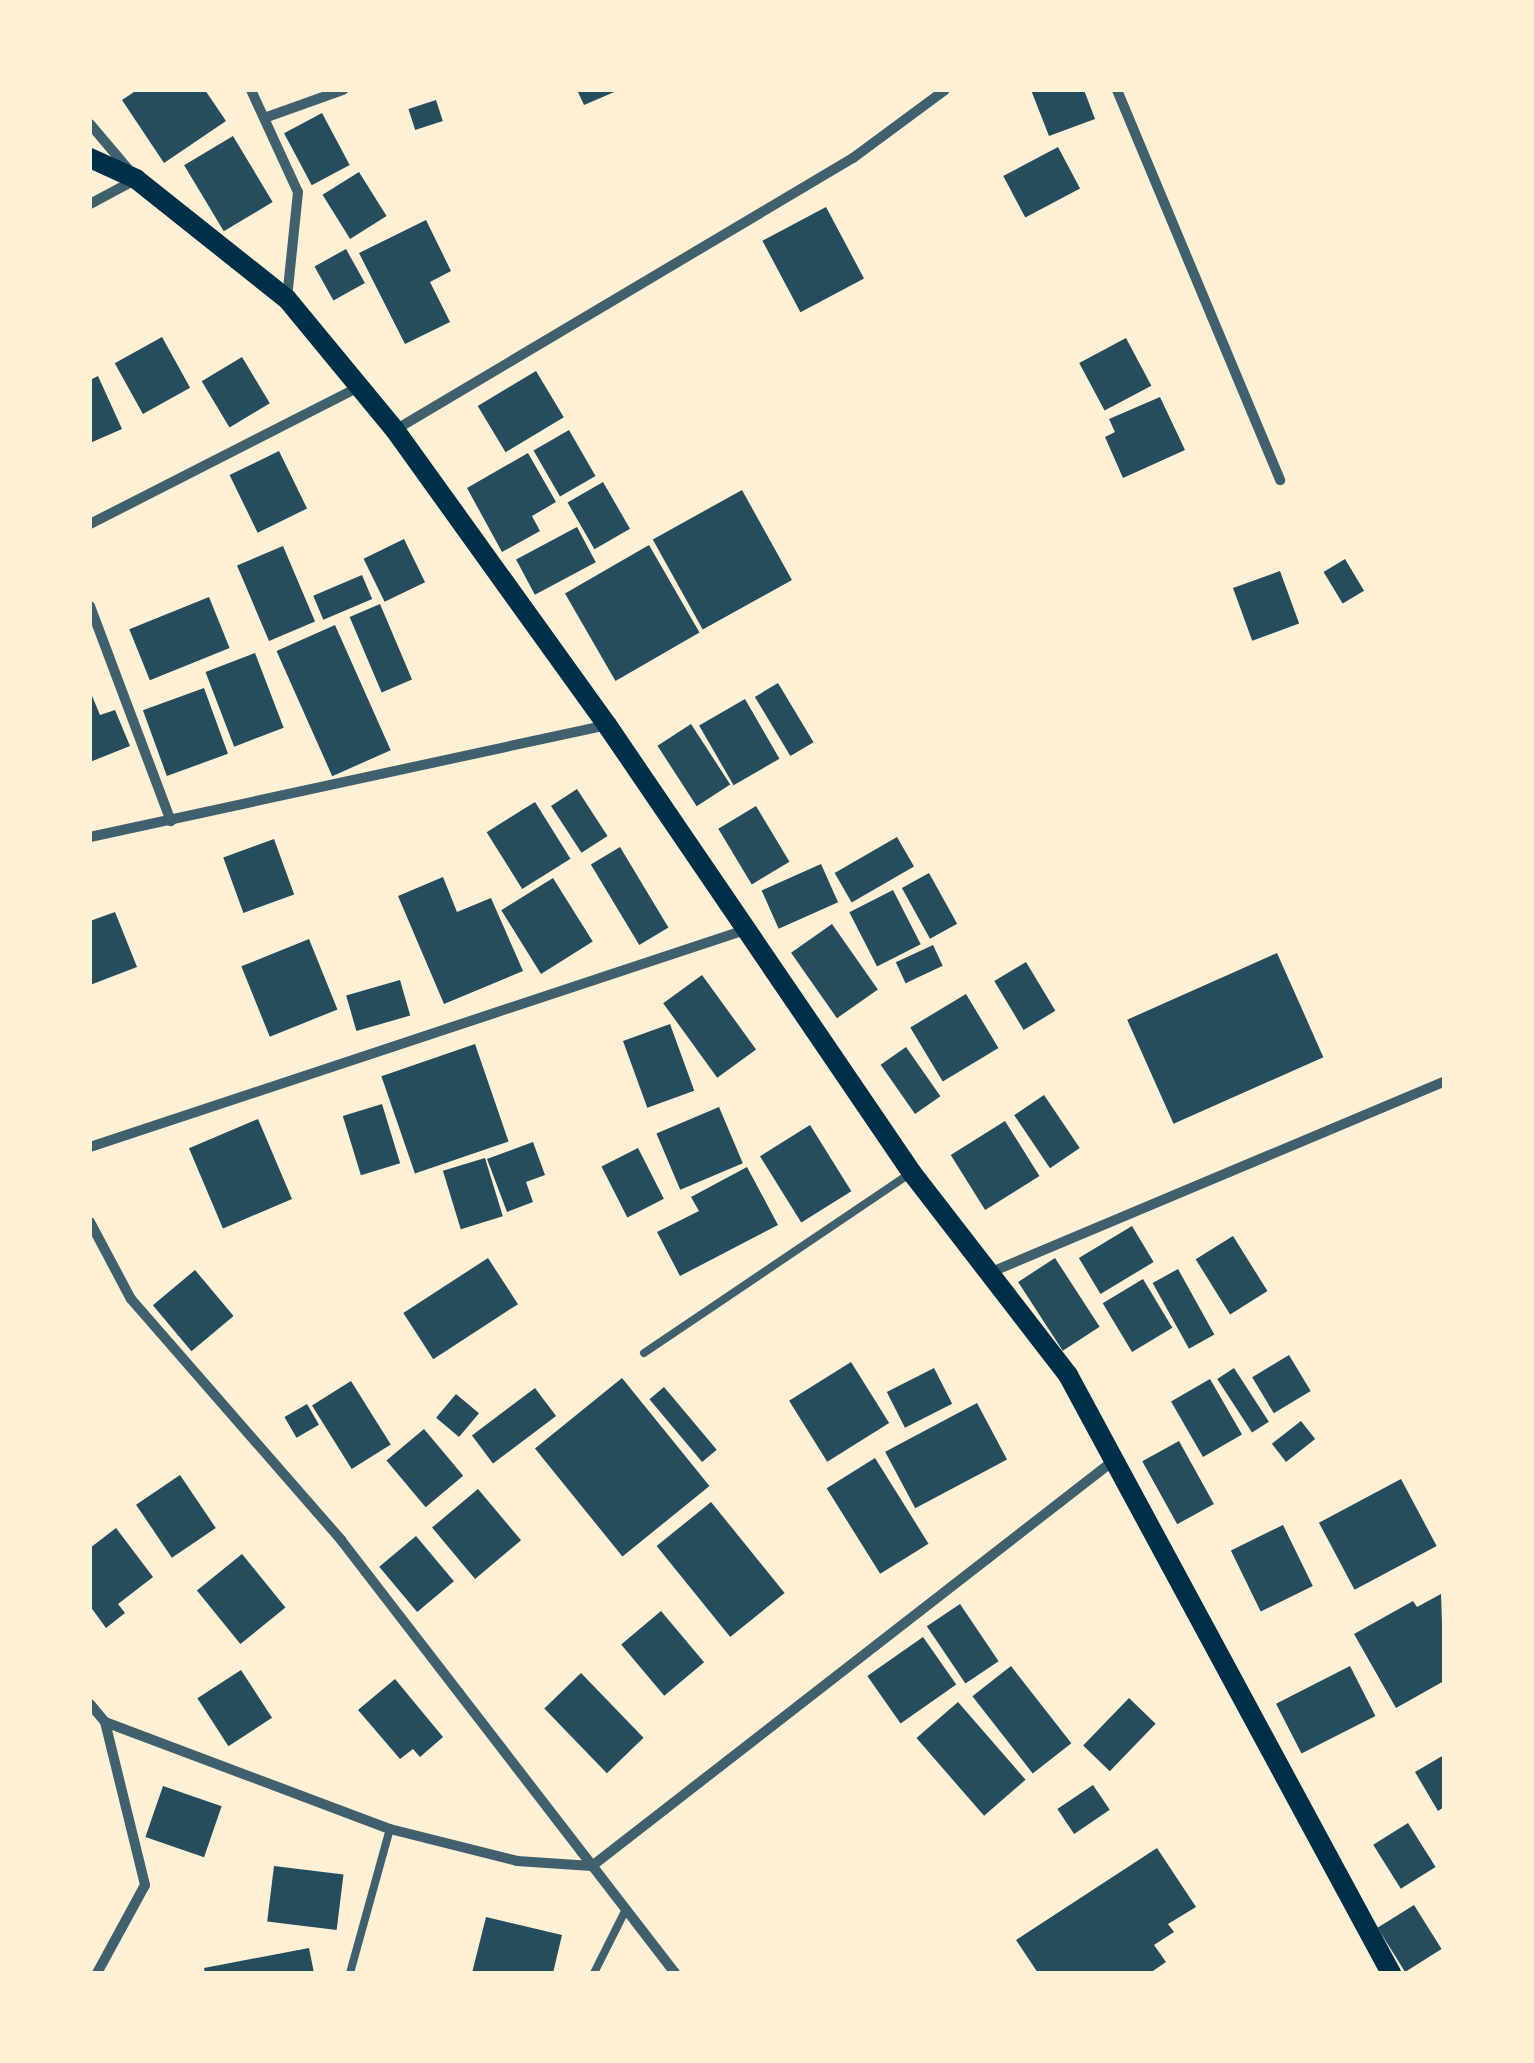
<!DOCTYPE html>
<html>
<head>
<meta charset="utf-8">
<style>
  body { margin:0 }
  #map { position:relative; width:1534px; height:2063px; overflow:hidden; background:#fdf0d5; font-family:Mulish,sans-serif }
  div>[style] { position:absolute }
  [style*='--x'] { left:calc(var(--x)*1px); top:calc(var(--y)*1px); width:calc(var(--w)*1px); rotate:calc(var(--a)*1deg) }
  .building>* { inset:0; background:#264d5e; transform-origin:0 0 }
  .service>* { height:8px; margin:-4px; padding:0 4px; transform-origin:4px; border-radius:4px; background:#3f606c }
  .minor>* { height:10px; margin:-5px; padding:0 5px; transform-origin:5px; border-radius:5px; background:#3f606c }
  .secondary>* { height:20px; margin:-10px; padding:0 10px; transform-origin:10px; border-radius:10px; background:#003049 }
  span { translate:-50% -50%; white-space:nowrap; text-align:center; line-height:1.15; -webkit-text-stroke:8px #fdf0d5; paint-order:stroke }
  .frame { position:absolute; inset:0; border:92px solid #fdf0d5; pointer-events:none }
</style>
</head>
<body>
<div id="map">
  <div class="building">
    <div style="clip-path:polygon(137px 90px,205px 90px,226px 121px,164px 163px,122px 100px)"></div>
    <div style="clip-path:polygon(577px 90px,619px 90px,584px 105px)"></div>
    <div style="clip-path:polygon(1031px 90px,1084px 90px,1095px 119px,1049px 136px)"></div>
    <div style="left:436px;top:100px;width:22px;height:29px;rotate:72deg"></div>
    <div style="left:322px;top:113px;width:59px;height:43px;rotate:62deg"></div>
    <div style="left:233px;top:136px;width:77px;height:57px;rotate:59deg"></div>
    <div style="left:1058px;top:147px;width:47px;height:62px;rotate:62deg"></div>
    <div style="left:359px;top:172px;width:52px;height:43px;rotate:58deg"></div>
    <div style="left:826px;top:207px;width:81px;height:72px;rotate:62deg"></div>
    <div style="clip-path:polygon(426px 220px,451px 271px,430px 282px,450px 322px,405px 344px,359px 253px)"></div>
    <div style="left:346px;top:249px;width:39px;height:36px;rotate:61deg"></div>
    <div style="left:162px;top:337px;width:58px;height:54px;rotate:61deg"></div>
    <div style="left:1126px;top:338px;width:54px;height:53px;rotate:62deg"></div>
    <div style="left:242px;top:357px;width:54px;height:47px;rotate:59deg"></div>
    <div style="left:536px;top:371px;width:54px;height:68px;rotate:59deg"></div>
    <div style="clip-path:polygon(98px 376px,122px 429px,90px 443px,90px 380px)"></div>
    <div style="clip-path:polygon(1160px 397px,1185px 450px,1123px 478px,1105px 437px,1115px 432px,1109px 419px)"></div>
    <div style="left:569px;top:430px;width:53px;height:41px;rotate:60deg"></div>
    <div style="left:279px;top:451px;width:64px;height:55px;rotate:64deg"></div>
    <div style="clip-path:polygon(528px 453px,556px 502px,532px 516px,540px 531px,502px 552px,467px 488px)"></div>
    <div style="left:603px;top:482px;width:54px;height:41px;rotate:60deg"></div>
    <div style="left:742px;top:490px;width:103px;height:102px;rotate:61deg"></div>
    <div style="left:577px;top:527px;width:40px;height:69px;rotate:62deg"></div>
    <div style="left:404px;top:539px;width:48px;height:45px;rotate:64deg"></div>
    <div style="left:649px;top:545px;width:101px;height:97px;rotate:60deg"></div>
    <div style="left:283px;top:546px;width:82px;height:50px;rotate:67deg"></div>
    <div style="left:1345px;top:559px;width:37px;height:25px;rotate:59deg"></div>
    <div style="left:1280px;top:571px;width:56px;height:50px;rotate:70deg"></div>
    <div style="left:362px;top:575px;width:26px;height:53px;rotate:67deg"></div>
    <div style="left:209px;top:597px;width:55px;height:86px;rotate:68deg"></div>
    <div style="left:380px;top:604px;width:82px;height:33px;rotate:67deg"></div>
    <div style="left:335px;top:625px;width:137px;height:64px;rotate:66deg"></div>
    <div style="left:255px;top:653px;width:80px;height:53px;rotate:69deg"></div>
    <div style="left:778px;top:683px;width:69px;height:27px;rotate:59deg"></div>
    <div style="left:204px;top:688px;width:70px;height:65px;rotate:70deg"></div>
    <div style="clip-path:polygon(90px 691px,100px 715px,115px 710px,130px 746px,90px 762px)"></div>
    <div style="left:745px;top:699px;width:69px;height:53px;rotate:60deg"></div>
    <div style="left:691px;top:724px;width:72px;height:40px;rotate:57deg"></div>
    <div style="left:577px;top:789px;width:56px;height:31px;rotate:57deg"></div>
    <div style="left:535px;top:802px;width:67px;height:57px;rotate:58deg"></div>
    <div style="left:756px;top:806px;width:65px;height:44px;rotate:59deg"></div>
    <div style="left:897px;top:837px;width:34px;height:72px;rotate:60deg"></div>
    <div style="left:274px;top:839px;width:59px;height:54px;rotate:70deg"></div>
    <div style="left:620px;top:847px;width:94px;height:34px;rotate:59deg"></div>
    <div style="left:821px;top:864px;width:42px;height:65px;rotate:66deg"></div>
    <div style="left:929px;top:873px;width:58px;height:31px;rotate:61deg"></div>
    <div style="clip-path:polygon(443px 877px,457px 912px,491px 898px,523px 971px,444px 1004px,398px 896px)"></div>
    <div style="left:553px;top:878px;width:75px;height:61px;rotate:58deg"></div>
    <div style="left:893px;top:890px;width:61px;height:49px;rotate:63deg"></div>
    <div style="clip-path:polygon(115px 912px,137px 967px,90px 985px,90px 921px)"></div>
    <div style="left:832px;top:924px;width:80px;height:50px;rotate:55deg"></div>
    <div style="left:309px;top:939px;width:76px;height:73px;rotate:68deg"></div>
    <div style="left:933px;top:945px;width:23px;height:41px;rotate:65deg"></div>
    <div style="left:1277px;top:953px;width:114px;height:164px;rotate:66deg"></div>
    <div style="left:1026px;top:962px;width:57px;height:37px;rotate:59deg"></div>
    <div style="left:702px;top:975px;width:92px;height:48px;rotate:54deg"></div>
    <div style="left:400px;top:980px;width:37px;height:56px;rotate:74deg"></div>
    <div style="left:966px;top:994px;width:63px;height:65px;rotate:59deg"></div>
    <div style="left:670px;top:1024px;width:71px;height:50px;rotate:70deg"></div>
    <div style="left:475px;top:1044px;width:103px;height:99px;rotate:71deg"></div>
    <div style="left:906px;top:1047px;width:60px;height:31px;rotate:55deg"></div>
    <div style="left:1044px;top:1095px;width:64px;height:36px;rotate:56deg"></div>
    <div style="left:382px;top:1104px;width:62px;height:41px;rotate:73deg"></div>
    <div style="left:719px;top:1107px;width:61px;height:68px;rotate:67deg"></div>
    <div style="left:258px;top:1119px;width:87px;height:75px;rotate:67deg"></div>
    <div style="left:1005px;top:1121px;width:65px;height:64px;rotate:58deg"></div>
    <div style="left:810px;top:1125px;width:78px;height:59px;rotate:58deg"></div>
    <div style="clip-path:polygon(533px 1142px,545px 1175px,526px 1182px,533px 1202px,507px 1212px,487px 1159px)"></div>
    <div style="left:638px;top:1148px;width:57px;height:41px;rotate:63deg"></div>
    <div style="left:485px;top:1158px;width:61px;height:44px;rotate:73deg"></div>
    <div style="clip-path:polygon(747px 1167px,778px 1225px,680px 1276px,657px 1232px,699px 1211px,691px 1197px)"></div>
    <div style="left:1132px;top:1226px;width:42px;height:62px;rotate:59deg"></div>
    <div style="left:1233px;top:1236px;width:65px;height:44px;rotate:58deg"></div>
    <div style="left:488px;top:1258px;width:55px;height:101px;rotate:57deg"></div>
    <div style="left:1055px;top:1258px;width:82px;height:44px;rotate:57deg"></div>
    <div style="left:1178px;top:1269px;width:75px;height:29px;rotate:61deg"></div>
    <div style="left:195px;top:1270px;width:60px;height:55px;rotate:50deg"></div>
    <div style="left:1143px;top:1279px;width:57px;height:47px;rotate:59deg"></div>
    <div style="left:1289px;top:1355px;width:42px;height:43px;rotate:59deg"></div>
    <div style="left:851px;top:1362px;width:72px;height:73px;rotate:58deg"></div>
    <div style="left:934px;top:1368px;width:40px;height:53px;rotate:63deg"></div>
    <div style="left:1234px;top:1368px;width:64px;height:20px;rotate:57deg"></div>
    <div style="left:622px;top:1378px;width:139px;height:112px;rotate:51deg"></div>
    <div style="left:1210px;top:1379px;width:64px;height:45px;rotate:60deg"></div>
    <div style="left:351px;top:1381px;width:75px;height:46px;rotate:58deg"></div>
    <div style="left:664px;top:1387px;width:82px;height:19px;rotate:50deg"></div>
    <div style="left:535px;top:1388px;width:35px;height:79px;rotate:53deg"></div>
    <div style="left:456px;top:1394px;width:30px;height:31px;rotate:40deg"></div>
    <div style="left:977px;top:1403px;width:64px;height:104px;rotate:62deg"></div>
    <div style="left:307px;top:1404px;width:24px;height:26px;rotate:60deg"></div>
    <div style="left:1301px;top:1421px;width:23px;height:37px;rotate:52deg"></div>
    <div style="left:424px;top:1429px;width:61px;height:49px;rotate:50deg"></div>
    <div style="left:1179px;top:1441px;width:72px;height:42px;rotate:61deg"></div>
    <div style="left:875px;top:1458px;width:101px;height:57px;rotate:58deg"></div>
    <div style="left:180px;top:1475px;width:64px;height:53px;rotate:56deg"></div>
    <div style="left:1401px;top:1479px;width:76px;height:93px;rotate:62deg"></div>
    <div style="left:478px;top:1489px;width:67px;height:60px;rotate:50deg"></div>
    <div style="left:711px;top:1502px;width:117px;height:70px;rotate:51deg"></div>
    <div style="left:1283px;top:1525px;width:68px;height:58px;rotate:64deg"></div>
    <div style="clip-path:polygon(116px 1528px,153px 1577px,118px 1604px,125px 1613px,106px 1628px,90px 1606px,90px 1548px)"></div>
    <div style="left:416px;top:1536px;width:59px;height:48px;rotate:50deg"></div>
    <div style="left:242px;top:1554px;width:69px;height:58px;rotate:51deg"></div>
    <div style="clip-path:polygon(1441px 1594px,1444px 1681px,1396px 1708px,1354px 1634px,1413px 1601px,1417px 1607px)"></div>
    <div style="left:960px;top:1604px;width:69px;height:40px;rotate:56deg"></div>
    <div style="left:661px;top:1611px;width:67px;height:52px;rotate:50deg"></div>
    <div style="left:923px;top:1637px;width:58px;height:68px;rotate:55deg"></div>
    <div style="left:1011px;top:1666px;width:98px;height:49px;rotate:52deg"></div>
    <div style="left:1350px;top:1666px;width:56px;height:83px;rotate:63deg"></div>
    <div style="left:241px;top:1670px;width:57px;height:52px;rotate:57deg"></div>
    <div style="left:581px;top:1673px;width:90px;height:51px;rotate:46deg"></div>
    <div style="clip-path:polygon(395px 1679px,443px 1737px,420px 1757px,413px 1749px,400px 1759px,358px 1710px)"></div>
    <div style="left:1129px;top:1698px;width:37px;height:66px;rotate:44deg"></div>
    <div style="left:958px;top:1702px;width:103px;height:55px;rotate:49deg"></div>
    <div style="clip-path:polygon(1444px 1755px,1444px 1807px,1438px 1811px,1415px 1772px)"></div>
    <div style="left:1093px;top:1785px;width:30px;height:43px;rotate:56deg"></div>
    <div style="left:163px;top:1786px;width:62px;height:54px;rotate:19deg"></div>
    <div style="left:1408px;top:1823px;width:52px;height:41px;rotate:58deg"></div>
    <div style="clip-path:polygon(1157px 1848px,1196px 1907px,1168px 1924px,1174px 1932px,1154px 1945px,1166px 1962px,1150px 1973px,1038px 1973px,1016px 1940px)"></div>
    <div style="left:274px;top:1866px;width:70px;height:56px;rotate:7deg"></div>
    <div style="left:1414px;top:1905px;width:52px;height:43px;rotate:58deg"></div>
    <div style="clip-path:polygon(486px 1917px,562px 1935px,553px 1973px,472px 1973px)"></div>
    <div style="clip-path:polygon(309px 1948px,314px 1973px,205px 1973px,204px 1968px)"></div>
  </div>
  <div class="service">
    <div style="--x:644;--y:1353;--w:318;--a:-34"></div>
    <div style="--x:350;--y:1973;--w:149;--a:-74.5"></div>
    <div style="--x:594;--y:1973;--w:67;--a:-63.4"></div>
  </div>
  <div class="minor">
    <div style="--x:251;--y:90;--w:112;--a:65.3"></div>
    <div style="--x:298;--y:192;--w:107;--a:95.9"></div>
    <div style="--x:1117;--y:90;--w:423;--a:67.3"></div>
    <div style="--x:267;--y:117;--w:81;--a:-19.6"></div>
    <div style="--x:90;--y:124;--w:59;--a:49.8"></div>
    <div style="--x:90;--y:204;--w:49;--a:-28.1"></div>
    <div style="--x:395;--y:430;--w:533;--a:-30.71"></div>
    <div style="--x:853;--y:158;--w:114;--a:-36.5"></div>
    <div style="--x:90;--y:524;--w:302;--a:-27"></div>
    <div style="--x:90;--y:606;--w:230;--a:69.4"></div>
    <div style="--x:90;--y:837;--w:529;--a:-12.22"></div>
    <div style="--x:90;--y:1147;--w:690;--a:-18.33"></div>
    <div style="--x:90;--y:1222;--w:87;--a:62"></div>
    <div style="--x:131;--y:1299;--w:320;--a:48.9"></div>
    <div style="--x:341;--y:1540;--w:547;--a:52.35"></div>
    <div style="--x:989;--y:1273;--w:493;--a:-22.8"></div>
    <div style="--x:90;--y:1704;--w:23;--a:50"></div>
    <div style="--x:105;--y:1722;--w:168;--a:76.2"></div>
    <div style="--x:145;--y:1885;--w:100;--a:118.6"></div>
    <div style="--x:105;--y:1722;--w:304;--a:20.6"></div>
    <div style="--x:390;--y:1829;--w:131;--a:14.1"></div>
    <div style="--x:517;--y:1861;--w:75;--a:3.8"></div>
    <div style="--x:592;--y:1866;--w:660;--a:-37.86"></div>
  </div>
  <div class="secondary">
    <div style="--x:90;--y:158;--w:51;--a:24.5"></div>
    <div style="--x:136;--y:179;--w:193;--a:38.5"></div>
    <div style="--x:287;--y:299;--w:170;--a:50.5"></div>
    <div style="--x:395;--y:430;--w:363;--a:54.3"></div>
    <div style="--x:607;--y:725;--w:542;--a:55.75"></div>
    <div style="--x:912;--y:1173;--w:255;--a:52.3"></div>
    <div style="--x:1068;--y:1375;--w:680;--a:61.63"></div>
  </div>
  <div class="frame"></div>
</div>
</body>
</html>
